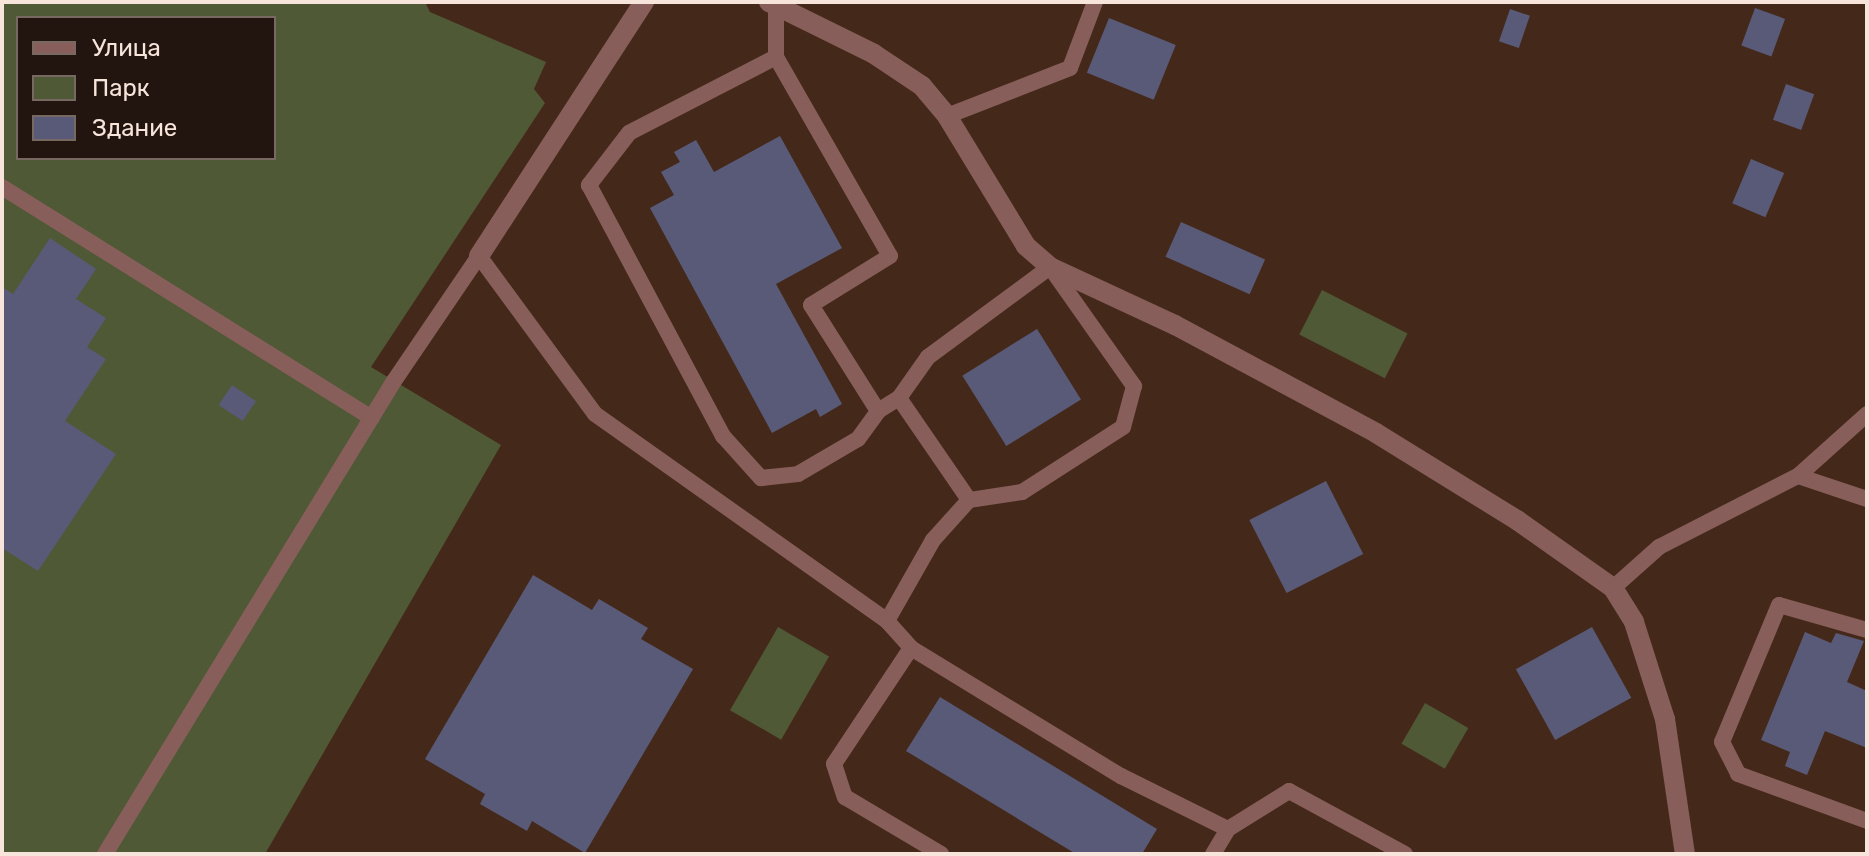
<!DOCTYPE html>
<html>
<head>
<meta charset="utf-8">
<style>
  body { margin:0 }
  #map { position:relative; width:1869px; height:856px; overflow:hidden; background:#44291a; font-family:Rubik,sans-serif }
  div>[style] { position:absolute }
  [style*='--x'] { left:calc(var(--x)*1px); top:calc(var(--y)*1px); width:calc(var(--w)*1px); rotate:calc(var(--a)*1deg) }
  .green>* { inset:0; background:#4f5936; transform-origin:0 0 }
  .building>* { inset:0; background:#595a78; transform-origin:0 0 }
  .lane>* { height:16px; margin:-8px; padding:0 8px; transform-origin:8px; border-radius:8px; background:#885e5a }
  .street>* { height:20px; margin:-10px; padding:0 10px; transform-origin:10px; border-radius:10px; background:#885e5a }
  span { translate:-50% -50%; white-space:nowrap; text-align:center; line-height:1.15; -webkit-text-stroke:6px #22150f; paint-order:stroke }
  .frame { position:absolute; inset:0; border:4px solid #f7e4db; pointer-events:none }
  .legend { position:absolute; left:16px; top:16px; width:260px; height:144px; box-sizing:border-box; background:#22150f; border:2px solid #776861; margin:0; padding:10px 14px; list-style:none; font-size:24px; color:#f7e4db }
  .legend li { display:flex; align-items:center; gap:16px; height:40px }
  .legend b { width:40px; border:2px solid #776861 }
</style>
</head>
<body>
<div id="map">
  <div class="green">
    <div style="clip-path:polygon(evenodd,2px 2px,425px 2px,430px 12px,546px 62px,534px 89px,545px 103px,371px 367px,501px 445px,265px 854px,2px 854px,2px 2px,18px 18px,274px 18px,274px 158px,18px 158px,18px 18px)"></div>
    <div style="left:1322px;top:290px;width:96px;height:50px;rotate:27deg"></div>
    <div style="left:778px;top:627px;width:59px;height:96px;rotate:30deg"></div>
    <div style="left:1425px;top:703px;width:50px;height:47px;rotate:30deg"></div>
  </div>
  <div class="building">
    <div style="left:1755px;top:8px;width:32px;height:40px;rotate:20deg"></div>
    <div style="left:1510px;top:9px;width:21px;height:34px;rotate:19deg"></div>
    <div style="left:1109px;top:18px;width:72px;height:59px;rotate:22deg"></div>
    <div style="left:1786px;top:84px;width:30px;height:38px;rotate:20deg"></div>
    <div style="clip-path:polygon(780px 136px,842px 248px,776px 284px,842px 404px,820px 417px,816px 409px,772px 433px,650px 208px,674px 195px,661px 172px,680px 162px,674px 152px,696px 140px,714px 172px)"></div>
    <div style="left:1751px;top:159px;width:36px;height:48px;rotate:23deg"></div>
    <div style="left:1181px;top:222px;width:92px;height:38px;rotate:24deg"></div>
    <div style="clip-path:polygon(50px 238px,96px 269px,76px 299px,106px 318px,87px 347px,106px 359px,65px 421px,116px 454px,38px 571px,2px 548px,2px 287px,13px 294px)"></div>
    <div style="left:1037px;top:329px;width:83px;height:88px;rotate:58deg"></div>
    <div style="left:232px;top:385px;width:29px;height:24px;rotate:34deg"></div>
    <div style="left:1326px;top:481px;width:82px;height:86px;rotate:63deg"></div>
    <div style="clip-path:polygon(533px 575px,592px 610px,599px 599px,648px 628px,641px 639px,693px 669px,585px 853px,532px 821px,527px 831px,480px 804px,485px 794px,425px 759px)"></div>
    <div style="left:1592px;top:627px;width:81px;height:87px;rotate:61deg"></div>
    <div style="clip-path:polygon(1805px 632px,1831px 643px,1836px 633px,1864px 641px,1847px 682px,1867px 691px,1867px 748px,1825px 731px,1807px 775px,1785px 766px,1790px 752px,1761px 740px)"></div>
    <div style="clip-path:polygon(940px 697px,1157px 829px,1142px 854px,1076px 854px,906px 751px)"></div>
  </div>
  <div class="lane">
    <div style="--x:776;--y:5;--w:52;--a:90"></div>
    <div style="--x:776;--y:57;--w:165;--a:152.7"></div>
    <div style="--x:629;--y:133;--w:66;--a:127.6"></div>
    <div style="--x:589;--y:185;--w:285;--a:61.9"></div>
    <div style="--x:723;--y:436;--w:57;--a:47.9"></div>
    <div style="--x:761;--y:478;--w:37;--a:-6"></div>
    <div style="--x:798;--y:474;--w:69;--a:-30.3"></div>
    <div style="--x:858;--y:439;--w:34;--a:-54"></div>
    <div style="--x:878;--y:411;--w:25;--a:-32"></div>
    <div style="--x:899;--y:398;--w:124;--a:55.5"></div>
    <div style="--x:969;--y:500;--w:54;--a:132"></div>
    <div style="--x:933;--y:540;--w:93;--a:119.6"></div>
    <div style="--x:776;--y:57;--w:229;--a:60.2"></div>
    <div style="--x:890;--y:256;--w:93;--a:148.2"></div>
    <div style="--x:811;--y:305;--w:125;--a:57.7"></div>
    <div style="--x:947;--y:116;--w:132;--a:-21.3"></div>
    <div style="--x:1070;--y:68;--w:71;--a:-69.3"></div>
    <div style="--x:2;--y:187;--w:436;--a:32"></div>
    <div style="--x:899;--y:398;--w:50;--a:-54.7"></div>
    <div style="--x:928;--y:357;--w:152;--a:-36.4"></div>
    <div style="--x:1050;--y:267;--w:146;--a:54.8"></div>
    <div style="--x:1134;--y:386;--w:42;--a:105"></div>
    <div style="--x:1123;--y:427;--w:120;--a:147.2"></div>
    <div style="--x:1022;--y:492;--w:54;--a:171.4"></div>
    <div style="--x:1798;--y:476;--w:93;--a:-41.9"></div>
    <div style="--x:1613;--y:588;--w:62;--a:-41.7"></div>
    <div style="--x:1659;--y:547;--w:156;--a:-27.1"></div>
    <div style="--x:1798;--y:476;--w:73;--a:18.4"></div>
    <div style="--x:1867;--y:630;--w:91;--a:-164.1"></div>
    <div style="--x:1779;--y:605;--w:148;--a:112.6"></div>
    <div style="--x:1722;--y:742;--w:36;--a:63"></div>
    <div style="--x:1738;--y:774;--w:137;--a:20"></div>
    <div style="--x:911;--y:648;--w:139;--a:123.6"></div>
    <div style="--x:834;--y:764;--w:35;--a:72"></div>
    <div style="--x:845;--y:797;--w:112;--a:30.7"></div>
    <div style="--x:105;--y:854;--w:554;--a:-58.58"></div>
    <div style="--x:394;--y:381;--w:151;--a:-55.8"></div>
    <div style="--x:479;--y:256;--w:196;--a:53.7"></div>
    <div style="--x:595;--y:414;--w:358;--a:35.3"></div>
    <div style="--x:887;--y:621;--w:36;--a:48"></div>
    <div style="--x:911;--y:648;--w:246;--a:31.4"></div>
    <div style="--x:1121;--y:776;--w:119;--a:26.4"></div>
    <div style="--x:1213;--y:854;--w:29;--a:-59"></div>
    <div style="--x:1228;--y:829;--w:72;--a:-31.9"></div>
    <div style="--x:1289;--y:791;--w:132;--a:28.5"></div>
  </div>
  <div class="street">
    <div style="--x:769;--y:2;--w:117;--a:26.3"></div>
    <div style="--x:874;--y:54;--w:58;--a:33.7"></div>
    <div style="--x:922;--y:86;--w:39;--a:50"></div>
    <div style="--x:947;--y:116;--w:152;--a:58.7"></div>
    <div style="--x:1026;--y:246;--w:32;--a:41"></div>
    <div style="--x:1050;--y:267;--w:138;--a:24.9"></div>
    <div style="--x:1175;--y:325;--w:228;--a:28.2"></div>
    <div style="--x:1376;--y:433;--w:166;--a:31.7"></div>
    <div style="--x:1517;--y:520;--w:118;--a:35.3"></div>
    <div style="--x:1613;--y:588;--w:40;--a:58"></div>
    <div style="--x:1634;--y:622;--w:102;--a:72.3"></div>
    <div style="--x:1665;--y:719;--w:136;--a:81.6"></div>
    <div style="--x:479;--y:256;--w:303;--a:-57"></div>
  </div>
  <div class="frame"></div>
  <ul class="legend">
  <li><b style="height:10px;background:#885e5a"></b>Улица</li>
  <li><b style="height:22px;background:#4f5936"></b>Парк</li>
  <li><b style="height:22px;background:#595a78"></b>Здание</li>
  </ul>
</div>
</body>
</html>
